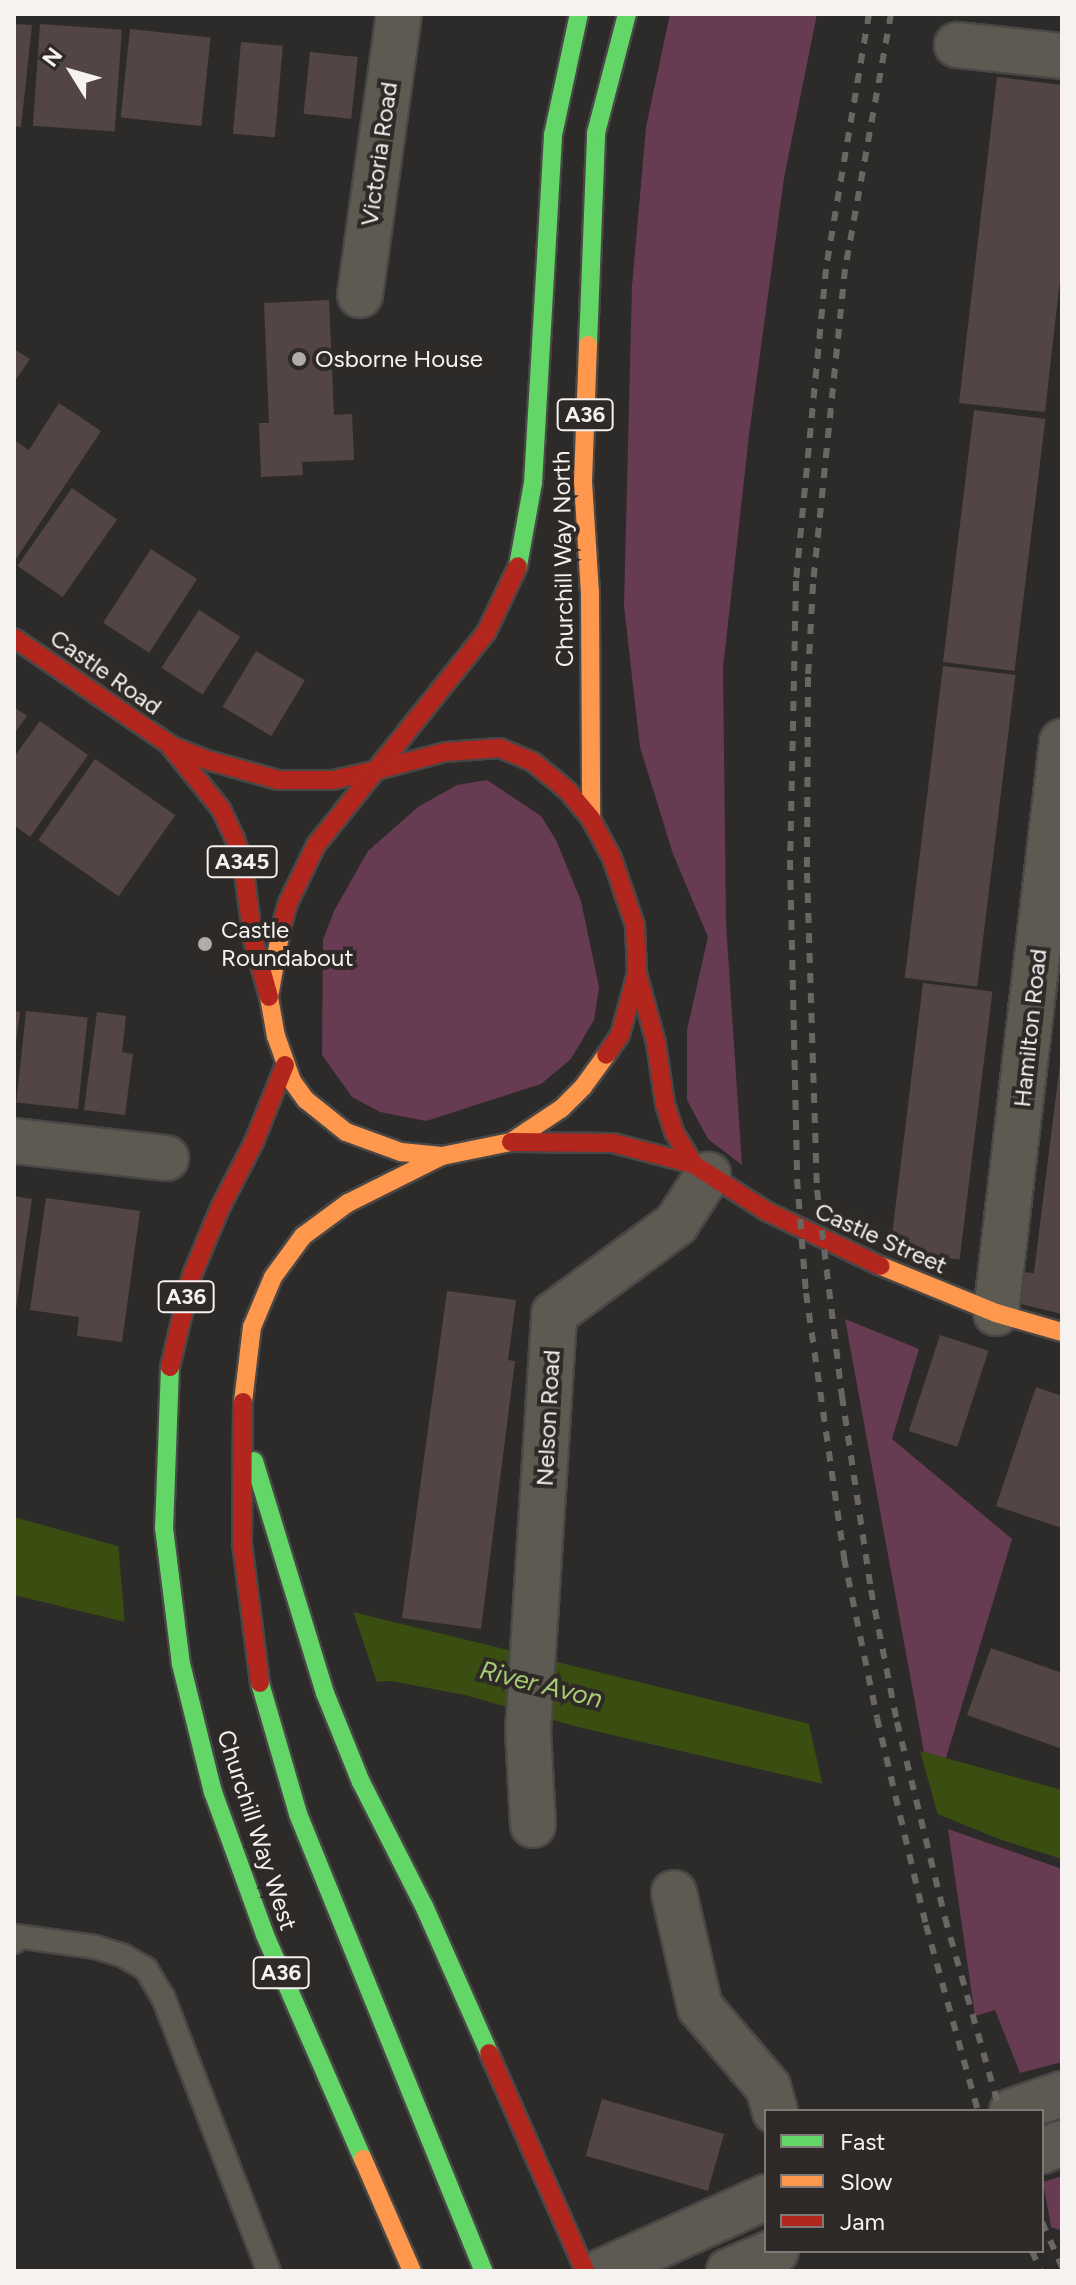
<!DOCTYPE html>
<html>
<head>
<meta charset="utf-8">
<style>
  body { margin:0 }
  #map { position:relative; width:1076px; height:2285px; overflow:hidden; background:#2d2b29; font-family:Figtree,sans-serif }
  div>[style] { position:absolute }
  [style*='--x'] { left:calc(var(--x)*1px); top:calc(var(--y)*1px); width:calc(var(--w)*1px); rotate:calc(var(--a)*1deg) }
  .green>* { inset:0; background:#673b52 }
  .water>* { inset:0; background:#394e10 }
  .pier>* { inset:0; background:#2d2b29 }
  .building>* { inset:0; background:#534544; transform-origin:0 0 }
  .roads { filter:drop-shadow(2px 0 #484746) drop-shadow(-2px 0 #484746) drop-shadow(0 2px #484746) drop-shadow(0 -2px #484746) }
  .lane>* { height:22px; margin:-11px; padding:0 11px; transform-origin:11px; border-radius:11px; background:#5d5a52 }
  .street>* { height:44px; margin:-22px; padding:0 22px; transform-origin:22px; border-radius:22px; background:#5d5a52 }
  .fast>* { height:18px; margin:-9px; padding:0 9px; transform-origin:9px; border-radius:9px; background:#63d668 }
  .slow>* { height:18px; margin:-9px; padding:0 9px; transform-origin:9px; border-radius:9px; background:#ff974d }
  .jam>* { height:18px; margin:-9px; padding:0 9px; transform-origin:9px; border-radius:9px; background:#b3261e }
  .rail>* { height:6px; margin-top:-3px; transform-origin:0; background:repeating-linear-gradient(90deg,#696764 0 10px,transparent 0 20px) }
  .dots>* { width:22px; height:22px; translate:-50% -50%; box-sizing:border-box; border:4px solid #2f2a27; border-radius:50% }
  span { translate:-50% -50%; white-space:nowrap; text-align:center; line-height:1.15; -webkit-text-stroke:8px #2f2a27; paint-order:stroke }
  .shield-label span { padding:2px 6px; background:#2f2a27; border:2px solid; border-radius:6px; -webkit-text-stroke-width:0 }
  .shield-label { font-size:22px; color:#f5f2ef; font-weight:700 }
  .street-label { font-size:24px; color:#f5f2ef }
  .poi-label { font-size:24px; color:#f5f2ef }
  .left { translate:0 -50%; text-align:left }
  .water-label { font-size:26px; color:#a8cc73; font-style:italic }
  .frame { position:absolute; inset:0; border:16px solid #f5f2ef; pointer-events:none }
  .legend { position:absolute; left:764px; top:2109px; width:280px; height:144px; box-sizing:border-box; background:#2f2a27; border:2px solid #7e7a77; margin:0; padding:10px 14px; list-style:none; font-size:24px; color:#f5f2ef }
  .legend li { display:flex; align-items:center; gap:16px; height:40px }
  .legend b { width:40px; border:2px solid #7e7a77 }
  .north { position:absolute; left:32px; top:32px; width:80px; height:80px; -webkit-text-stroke:6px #2f2a27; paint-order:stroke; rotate:307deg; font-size:22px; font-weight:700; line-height:32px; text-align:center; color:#f5f2ef }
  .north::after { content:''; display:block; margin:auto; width:28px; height:36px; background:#f5f2ef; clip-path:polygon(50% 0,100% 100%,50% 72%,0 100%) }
</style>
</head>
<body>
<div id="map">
  <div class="green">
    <div style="clip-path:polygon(670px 14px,817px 14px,784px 178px,749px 435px,723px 668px,726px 924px,742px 1165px,708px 1139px,687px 1100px,687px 1030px,708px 937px,673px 854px,640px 747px,624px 606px,632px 286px,646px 127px)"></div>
    <div style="clip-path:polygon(487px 780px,541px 816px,556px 840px,581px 901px,599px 987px,594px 1020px,571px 1059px,541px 1084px,426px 1121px,380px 1112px,352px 1097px,322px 1055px,323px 940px,334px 911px,368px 851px,418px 807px,457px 785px)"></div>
    <div style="clip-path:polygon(845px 1319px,919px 1349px,892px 1439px,1012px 1539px,946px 1758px,924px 1752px)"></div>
    <div style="clip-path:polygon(948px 1829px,1062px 1869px,1062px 2062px,1020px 2073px,995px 2010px,975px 2016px)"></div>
    <div style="clip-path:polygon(1062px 2176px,1062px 2231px,1051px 2227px,1043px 2182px)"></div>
  </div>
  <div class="water">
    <div style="clip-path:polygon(14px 1517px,357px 1613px,924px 1752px,1062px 1790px,1062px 1859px,999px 1839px,918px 1806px,578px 1727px,465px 1695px,391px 1681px,373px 1682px,14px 1595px)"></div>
  </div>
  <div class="pier">
    <div style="clip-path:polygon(118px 1541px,352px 1608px,378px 1686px,125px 1626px)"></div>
    <div style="clip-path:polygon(808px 1720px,919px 1747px,939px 1819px,823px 1787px)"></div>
  </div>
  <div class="building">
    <div style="clip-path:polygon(14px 24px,32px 25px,21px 127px,14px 126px)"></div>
    <div style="left:40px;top:24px;width:82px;height:102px;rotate:4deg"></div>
    <div style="left:130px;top:29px;width:81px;height:89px;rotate:6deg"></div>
    <div style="left:241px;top:42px;width:42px;height:92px;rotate:5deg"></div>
    <div style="left:310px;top:52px;width:48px;height:62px;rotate:6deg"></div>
    <div style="clip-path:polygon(997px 77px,1062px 85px,1062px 262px,1045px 412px,959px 403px)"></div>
    <div style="clip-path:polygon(329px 300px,334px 415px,352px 414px,354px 460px,302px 462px,303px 475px,261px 477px,259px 423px,269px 423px,264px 303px)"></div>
    <div style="clip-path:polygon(14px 349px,30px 359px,14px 382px)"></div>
    <div style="clip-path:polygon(59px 403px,101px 431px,14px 562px,14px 440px,29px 450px)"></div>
    <div style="left:974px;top:410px;width:72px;height:254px;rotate:7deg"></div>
    <div style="left:72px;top:488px;width:55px;height:95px;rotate:35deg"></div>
    <div style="left:151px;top:549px;width:55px;height:88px;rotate:33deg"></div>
    <div style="left:199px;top:610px;width:49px;height:69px;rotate:33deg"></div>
    <div style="left:256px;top:651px;width:57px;height:65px;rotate:31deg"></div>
    <div style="left:943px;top:666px;width:73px;height:314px;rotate:7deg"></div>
    <div style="clip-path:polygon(14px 707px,27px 716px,14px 734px)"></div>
    <div style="clip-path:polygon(40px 721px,88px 755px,30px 837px,14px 825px,14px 757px)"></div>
    <div style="left:95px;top:759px;width:98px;height:99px;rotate:35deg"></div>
    <div style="left:923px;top:983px;width:70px;height:270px;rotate:7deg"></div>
    <div style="clip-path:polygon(14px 1011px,20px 1012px,16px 1042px,14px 1042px)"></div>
    <div style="left:26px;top:1011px;width:62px;height:92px;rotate:6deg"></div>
    <div style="clip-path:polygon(97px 1012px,126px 1016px,122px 1052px,133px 1054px,125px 1115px,84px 1110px)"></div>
    <div style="clip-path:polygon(1060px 1063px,1062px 1063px,1062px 1314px,1017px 1303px,1021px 1272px,1034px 1273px)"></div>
    <div style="clip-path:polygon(14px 1196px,32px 1199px,16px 1309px,14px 1309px)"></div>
    <div style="clip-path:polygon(46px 1198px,140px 1211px,122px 1342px,77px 1336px,79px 1317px,30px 1310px)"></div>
    <div style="clip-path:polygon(447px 1291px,516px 1300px,508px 1360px,515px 1361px,481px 1629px,402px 1618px)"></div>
    <div style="left:940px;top:1335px;width:51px;height:101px;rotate:18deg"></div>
    <div style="clip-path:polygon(1036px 1387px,1062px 1396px,1062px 1528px,996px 1506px)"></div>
    <div style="clip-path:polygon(991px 1648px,1062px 1673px,1062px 1749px,967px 1715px)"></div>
    <div style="left:602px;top:2099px;width:127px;height:59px;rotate:16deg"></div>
  </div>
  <div class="roads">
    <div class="lane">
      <div style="--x:14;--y:1942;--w:6;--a:-72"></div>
      <div style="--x:16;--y:1936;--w:80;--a:7.9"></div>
      <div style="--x:95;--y:1947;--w:28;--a:17"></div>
      <div style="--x:122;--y:1955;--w:28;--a:30"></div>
      <div style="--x:146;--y:1969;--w:33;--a:59"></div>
      <div style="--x:163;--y:1997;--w:294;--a:68.9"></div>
    </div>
    <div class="street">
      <div style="--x:957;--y:45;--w:106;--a:6"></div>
      <div style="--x:360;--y:295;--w:284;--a:-82.1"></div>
      <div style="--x:14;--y:1141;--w:153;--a:6.4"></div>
      <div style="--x:996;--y:1313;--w:575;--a:-83.41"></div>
      <div style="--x:533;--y:1825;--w:94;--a:-93"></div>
      <div style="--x:528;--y:1731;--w:418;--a:-86.4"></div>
      <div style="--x:554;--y:1314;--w:152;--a:-36.4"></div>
      <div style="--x:676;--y:1224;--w:59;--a:-56.9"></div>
      <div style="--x:674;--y:1893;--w:117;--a:77.2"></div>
      <div style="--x:700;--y:2007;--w:105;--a:49.6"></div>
      <div style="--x:768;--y:2087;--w:25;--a:74"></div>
      <div style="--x:1012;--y:2111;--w:53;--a:-18.8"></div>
      <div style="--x:1042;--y:2151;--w:22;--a:-22"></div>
      <div style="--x:603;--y:2271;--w:179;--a:-24.4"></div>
      <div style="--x:729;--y:2271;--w:51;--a:-23.1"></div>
    </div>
    <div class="fast">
      <div style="--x:588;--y:345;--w:212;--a:-87.8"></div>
      <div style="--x:596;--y:133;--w:123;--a:-75.4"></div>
      <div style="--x:518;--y:566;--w:84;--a:-79.8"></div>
      <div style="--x:533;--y:483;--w:349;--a:-86.7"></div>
      <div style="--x:553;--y:135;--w:124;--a:-77.9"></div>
      <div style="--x:170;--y:1367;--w:161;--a:92.1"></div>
      <div style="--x:164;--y:1528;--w:137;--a:82.9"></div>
      <div style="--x:181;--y:1664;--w:132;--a:76"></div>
      <div style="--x:213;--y:1792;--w:152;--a:70"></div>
      <div style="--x:265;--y:1935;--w:244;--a:66.4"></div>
      <div style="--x:254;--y:1461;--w:243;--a:73"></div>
      <div style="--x:325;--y:1693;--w:96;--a:68"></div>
      <div style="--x:361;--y:1782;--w:139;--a:63.1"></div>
      <div style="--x:424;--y:1906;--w:161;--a:66.1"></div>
      <div style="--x:260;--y:1683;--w:136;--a:73.8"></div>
      <div style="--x:298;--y:1814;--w:493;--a:67.9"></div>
    </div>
    <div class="slow">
      <div style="--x:588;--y:345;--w:137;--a:92.1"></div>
      <div style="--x:583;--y:482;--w:110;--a:86.4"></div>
      <div style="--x:590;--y:592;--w:227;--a:89.7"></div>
      <div style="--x:282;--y:924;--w:74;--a:100.1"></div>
      <div style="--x:269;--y:997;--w:40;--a:80"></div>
      <div style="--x:276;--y:1036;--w:48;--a:70.4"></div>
      <div style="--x:292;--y:1081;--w:24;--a:54"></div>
      <div style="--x:306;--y:1100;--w:51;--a:38.7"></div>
      <div style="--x:346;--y:1132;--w:59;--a:20"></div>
      <div style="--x:401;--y:1152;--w:41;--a:5.6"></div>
      <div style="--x:442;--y:1156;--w:70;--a:-11.5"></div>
      <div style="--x:511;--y:1142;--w:61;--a:-33.7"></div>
      <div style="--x:562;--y:1108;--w:30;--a:-45"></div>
      <div style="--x:583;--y:1087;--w:39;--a:-54"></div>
      <div style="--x:881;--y:1266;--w:124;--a:22.2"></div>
      <div style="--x:996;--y:1313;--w:69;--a:16.1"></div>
      <div style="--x:243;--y:1402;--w:76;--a:-83.2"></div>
      <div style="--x:252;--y:1327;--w:54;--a:-67.2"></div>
      <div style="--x:273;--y:1277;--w:51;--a:-53.8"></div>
      <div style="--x:303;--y:1236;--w:56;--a:-36.3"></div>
      <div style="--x:348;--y:1203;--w:105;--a:-26.6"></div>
      <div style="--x:363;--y:2159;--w:122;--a:66.4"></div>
    </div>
    <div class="jam">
      <div style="--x:14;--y:638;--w:189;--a:34.4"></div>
      <div style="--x:170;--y:745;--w:40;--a:22"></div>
      <div style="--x:207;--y:760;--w:74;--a:15.7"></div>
      <div style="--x:278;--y:780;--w:55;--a:0"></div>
      <div style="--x:333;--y:780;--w:45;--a:-12.8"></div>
      <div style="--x:171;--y:747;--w:80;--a:51.1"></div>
      <div style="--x:221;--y:809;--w:33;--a:65"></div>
      <div style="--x:235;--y:839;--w:26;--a:72"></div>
      <div style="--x:243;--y:864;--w:77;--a:82.5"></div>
      <div style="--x:253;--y:940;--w:59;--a:74.3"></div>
      <div style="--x:377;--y:770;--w:70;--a:-14.8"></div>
      <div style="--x:445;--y:752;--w:55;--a:-4.2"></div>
      <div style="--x:500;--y:748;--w:36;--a:23"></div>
      <div style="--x:533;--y:762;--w:44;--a:39.5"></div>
      <div style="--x:567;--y:790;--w:38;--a:50"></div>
      <div style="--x:591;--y:819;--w:44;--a:61.7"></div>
      <div style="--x:612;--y:858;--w:71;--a:71.1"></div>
      <div style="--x:635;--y:925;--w:48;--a:87.6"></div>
      <div style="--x:637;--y:973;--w:64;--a:105.3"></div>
      <div style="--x:620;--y:1035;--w:24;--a:125"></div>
      <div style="--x:282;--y:924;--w:22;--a:-74"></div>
      <div style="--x:288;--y:903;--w:64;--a:-64.2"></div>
      <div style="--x:316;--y:845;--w:272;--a:-51.3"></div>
      <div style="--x:486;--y:633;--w:74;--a:-64.5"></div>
      <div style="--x:637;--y:973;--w:73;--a:74.8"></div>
      <div style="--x:656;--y:1043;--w:62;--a:81.6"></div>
      <div style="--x:665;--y:1104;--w:29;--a:72"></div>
      <div style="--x:674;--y:1132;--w:37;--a:59"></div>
      <div style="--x:511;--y:1142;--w:102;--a:0.6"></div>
      <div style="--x:613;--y:1143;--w:83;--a:14.7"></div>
      <div style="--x:693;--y:1164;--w:87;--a:32.8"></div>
      <div style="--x:766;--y:1211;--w:127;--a:25.6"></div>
      <div style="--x:170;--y:1367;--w:95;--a:-76.6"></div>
      <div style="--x:192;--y:1275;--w:73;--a:-67.3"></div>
      <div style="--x:220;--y:1208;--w:74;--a:-62.7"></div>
      <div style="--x:254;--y:1142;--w:83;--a:-68.1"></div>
      <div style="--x:243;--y:1402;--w:141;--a:90.4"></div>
      <div style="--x:242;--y:1543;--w:141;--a:82.7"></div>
      <div style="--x:489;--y:2053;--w:238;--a:66.2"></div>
    </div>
  </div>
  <div class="rail">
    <div style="--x:869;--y:14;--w:259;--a:99.6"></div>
    <div style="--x:826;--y:269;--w:313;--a:95.5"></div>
    <div style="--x:796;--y:581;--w:279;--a:91.2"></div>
    <div style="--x:790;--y:860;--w:319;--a:88.7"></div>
    <div style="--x:797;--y:1179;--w:114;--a:85.5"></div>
    <div style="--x:806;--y:1293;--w:268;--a:81.8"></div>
    <div style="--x:844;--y:1558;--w:163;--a:78.3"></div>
    <div style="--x:877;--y:1718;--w:213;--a:76.7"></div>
    <div style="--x:926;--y:1925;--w:193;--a:74.4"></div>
    <div style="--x:891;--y:14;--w:259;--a:100.2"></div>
    <div style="--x:845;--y:269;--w:317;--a:95.8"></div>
    <div style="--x:813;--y:584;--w:93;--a:93.1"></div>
    <div style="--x:808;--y:677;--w:196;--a:90.3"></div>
    <div style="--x:807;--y:873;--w:317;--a:88.2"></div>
    <div style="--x:817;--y:1190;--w:208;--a:83.1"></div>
    <div style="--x:842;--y:1396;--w:196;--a:81.5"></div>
    <div style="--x:871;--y:1590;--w:135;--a:78.9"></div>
    <div style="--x:897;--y:1722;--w:202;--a:76.2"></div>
    <div style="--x:945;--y:1918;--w:201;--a:74.1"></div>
    <div style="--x:1042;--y:2222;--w:49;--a:66"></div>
    <div style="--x:1032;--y:2251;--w:22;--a:66"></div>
  </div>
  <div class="dots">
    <div style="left:299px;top:359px;background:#afacaa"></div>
    <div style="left:205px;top:944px;background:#afacaa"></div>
  </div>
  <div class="shield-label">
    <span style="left:585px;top:415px">A36</span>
    <span style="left:242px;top:862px">A345</span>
    <span style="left:186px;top:1297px">A36</span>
    <span style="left:281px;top:1973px">A36</span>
  </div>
  <div class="street-label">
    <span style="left:379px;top:154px;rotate:-82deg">Victoria Road</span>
    <span style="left:563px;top:559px;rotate:-91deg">Churchill Way North</span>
    <span style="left:106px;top:672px;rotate:35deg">Castle Road</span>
    <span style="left:1030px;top:1028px;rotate:-84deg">Hamilton Road</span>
    <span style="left:881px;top:1238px;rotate:24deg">Castle Street</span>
    <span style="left:548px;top:1418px;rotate:-87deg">Nelson Road</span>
    <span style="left:257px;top:1830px;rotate:72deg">Churchill Way West</span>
  </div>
  <div class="poi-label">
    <span class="left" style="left:315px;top:359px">Osborne House</span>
    <span class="left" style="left:221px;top:944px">Castle<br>Roundabout</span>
  </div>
  <div class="water-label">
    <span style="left:541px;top:1685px;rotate:14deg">River Avon</span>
  </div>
  <div class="frame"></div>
  <ul class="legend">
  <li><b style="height:10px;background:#63d668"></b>Fast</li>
  <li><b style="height:10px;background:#ff974d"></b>Slow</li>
  <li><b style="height:10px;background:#b3261e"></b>Jam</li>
  </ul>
  <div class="north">N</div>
</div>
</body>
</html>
